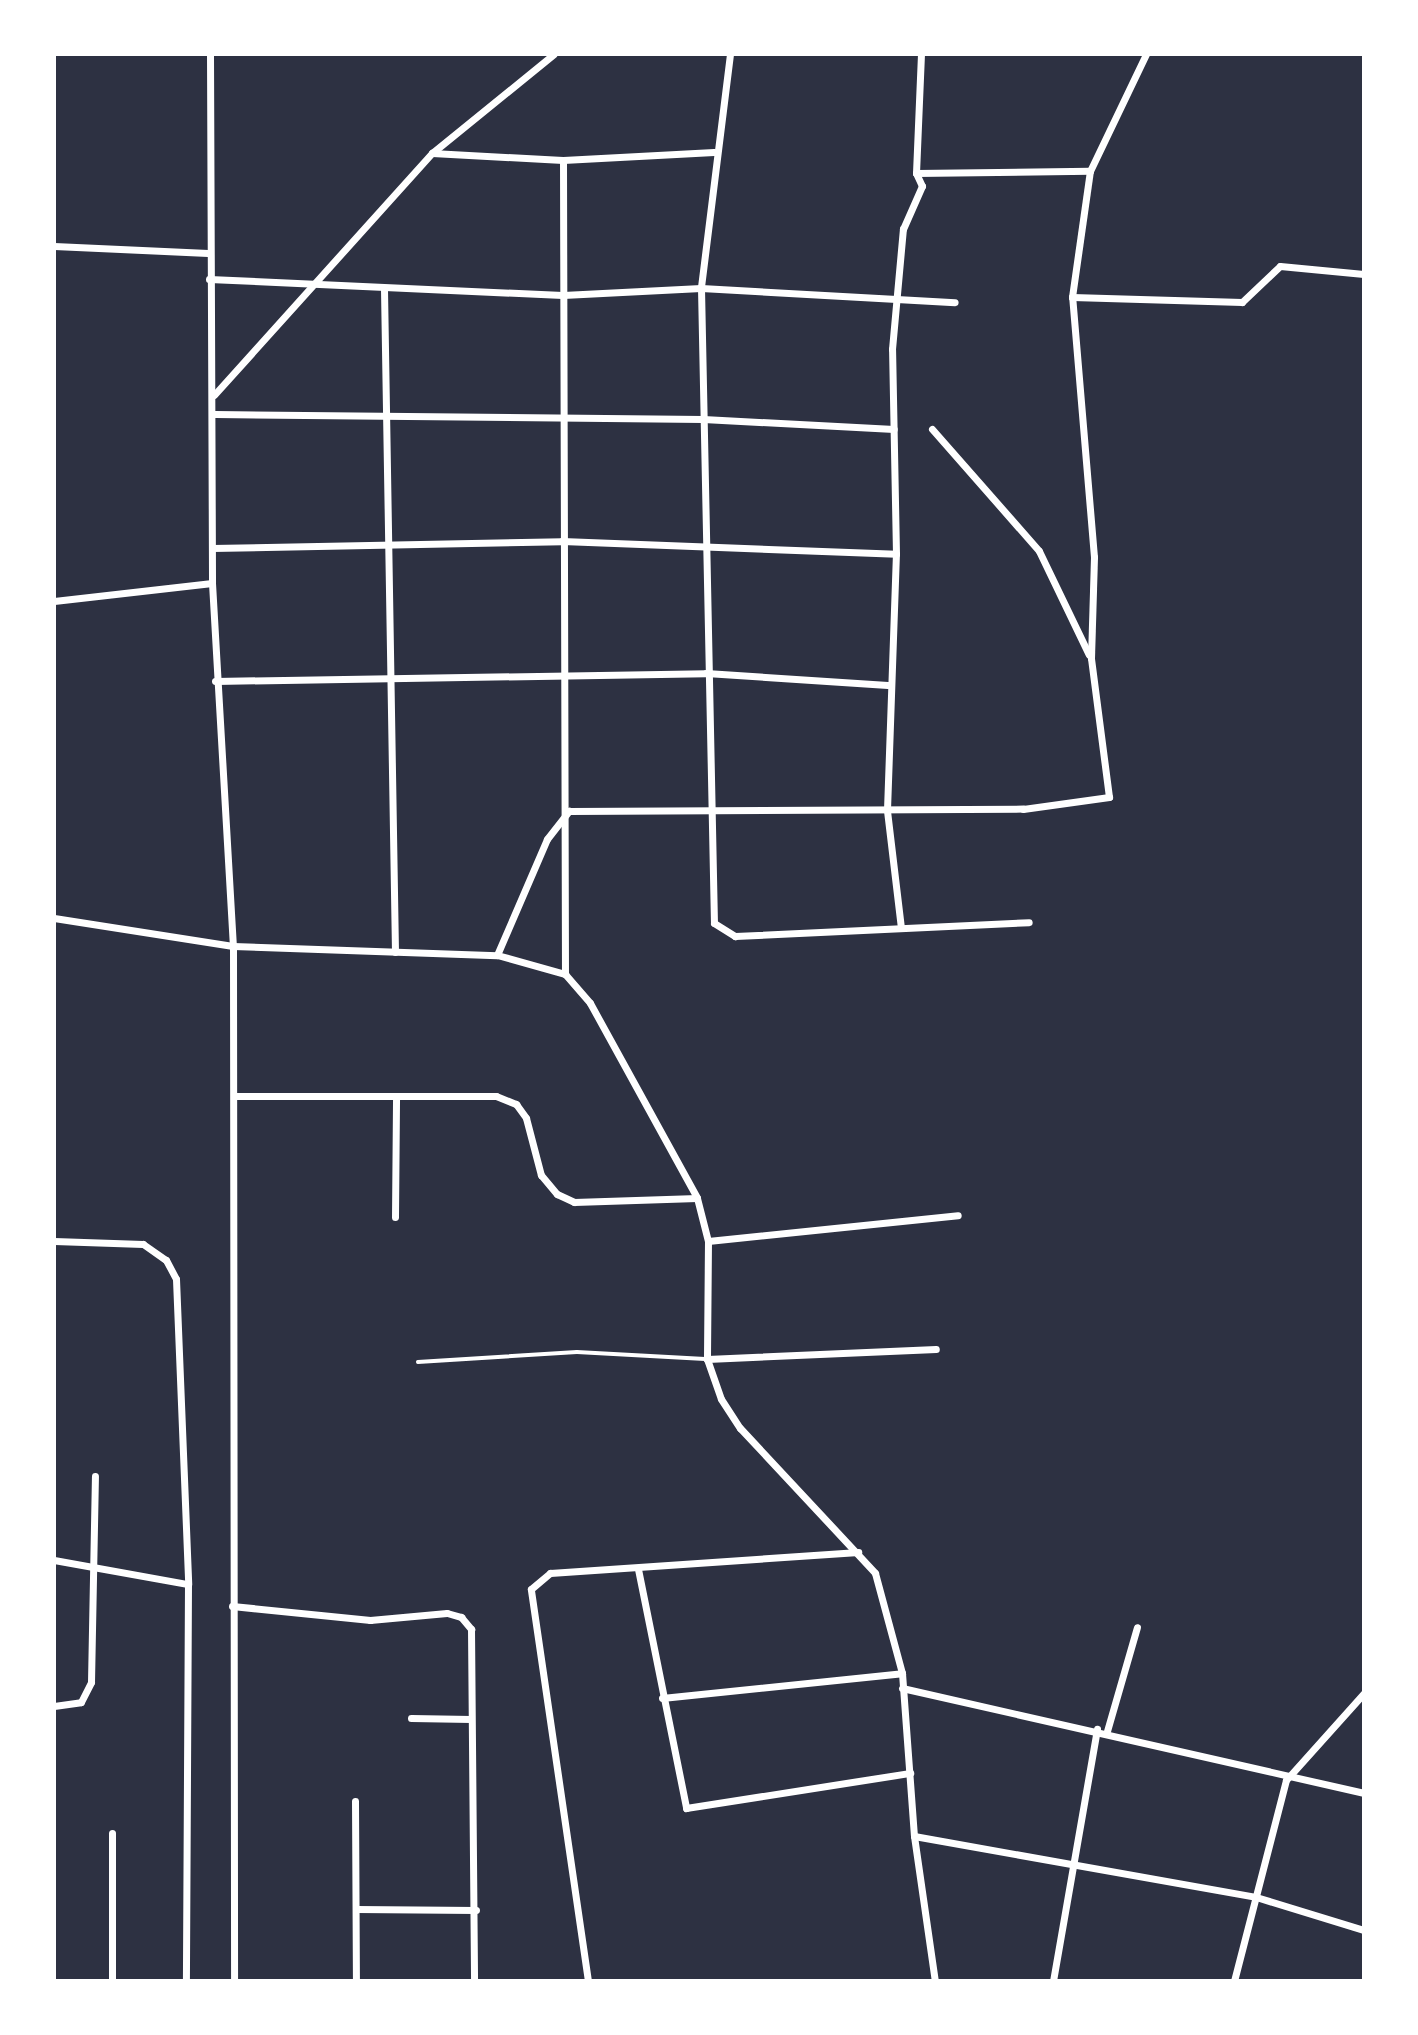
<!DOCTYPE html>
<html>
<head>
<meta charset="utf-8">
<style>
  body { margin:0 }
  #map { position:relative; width:1418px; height:2035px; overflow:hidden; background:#2d3142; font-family:Commissioner,sans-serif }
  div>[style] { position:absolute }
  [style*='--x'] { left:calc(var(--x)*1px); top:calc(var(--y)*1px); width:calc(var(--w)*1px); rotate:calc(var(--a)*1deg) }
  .service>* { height:3.5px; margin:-1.75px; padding:0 1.75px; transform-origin:1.75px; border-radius:1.75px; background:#fff }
  .minor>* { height:7px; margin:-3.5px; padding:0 3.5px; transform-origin:3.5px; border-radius:3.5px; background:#fff }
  span { translate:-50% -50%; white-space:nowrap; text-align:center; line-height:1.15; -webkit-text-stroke:7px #fff; paint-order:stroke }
  .frame { position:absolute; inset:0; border:56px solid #fff; pointer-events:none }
</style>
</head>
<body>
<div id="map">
  <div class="service">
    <div style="--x:418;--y:1362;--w:159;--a:-3.6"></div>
    <div style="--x:577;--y:1352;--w:128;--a:3.1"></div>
  </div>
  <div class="minor">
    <div style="--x:210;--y:54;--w:529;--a:89.78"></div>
    <div style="--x:212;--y:583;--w:364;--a:86.7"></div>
    <div style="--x:233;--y:946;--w:1035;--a:89.94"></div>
    <div style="--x:730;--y:54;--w:236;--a:97.1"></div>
    <div style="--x:701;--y:288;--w:635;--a:88.83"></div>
    <div style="--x:714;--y:923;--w:25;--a:32"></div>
    <div style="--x:735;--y:936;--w:294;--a:-2.7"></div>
    <div style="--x:432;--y:153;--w:131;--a:3.1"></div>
    <div style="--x:563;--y:160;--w:151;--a:-3"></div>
    <div style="--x:563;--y:160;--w:814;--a:89.86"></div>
    <div style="--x:916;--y:173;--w:174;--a:-0.7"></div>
    <div style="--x:54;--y:246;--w:154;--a:2.6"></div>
    <div style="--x:209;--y:279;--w:354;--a:2.6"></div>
    <div style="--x:563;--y:295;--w:138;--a:-2.9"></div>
    <div style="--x:701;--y:288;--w:254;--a:3.2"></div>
    <div style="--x:384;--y:289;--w:663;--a:89.05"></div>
    <div style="--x:1072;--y:297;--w:170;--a:1.7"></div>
    <div style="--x:1242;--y:302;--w:52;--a:-43.5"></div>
    <div style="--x:1280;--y:266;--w:84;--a:5.4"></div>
    <div style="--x:214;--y:395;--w:326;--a:-48"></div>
    <div style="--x:432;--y:153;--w:157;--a:-39.1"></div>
    <div style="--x:215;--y:414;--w:488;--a:0.6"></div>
    <div style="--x:703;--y:419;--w:191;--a:3"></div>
    <div style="--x:932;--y:429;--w:162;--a:48.7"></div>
    <div style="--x:1039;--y:551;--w:115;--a:64.3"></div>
    <div style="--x:212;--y:548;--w:350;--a:-1.1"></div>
    <div style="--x:562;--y:541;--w:334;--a:2.2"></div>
    <div style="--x:54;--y:601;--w:159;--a:-6.5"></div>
    <div style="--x:215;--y:681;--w:491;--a:-0.9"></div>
    <div style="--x:706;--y:673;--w:182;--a:3.8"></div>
    <div style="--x:54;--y:918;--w:181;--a:8.9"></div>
    <div style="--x:233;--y:946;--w:264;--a:2"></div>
    <div style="--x:497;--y:955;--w:71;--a:15.6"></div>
    <div style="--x:565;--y:974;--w:38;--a:49"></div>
    <div style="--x:590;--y:1003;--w:222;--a:61.2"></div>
    <div style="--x:697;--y:1198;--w:44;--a:75.7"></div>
    <div style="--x:708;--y:1241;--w:118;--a:90.5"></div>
    <div style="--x:707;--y:1359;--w:42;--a:70.7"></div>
    <div style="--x:721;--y:1399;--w:35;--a:57"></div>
    <div style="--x:740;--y:1428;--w:198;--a:47"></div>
    <div style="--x:875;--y:1573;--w:104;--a:74.9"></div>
    <div style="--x:902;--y:1673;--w:163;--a:85.8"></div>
    <div style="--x:914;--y:1836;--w:147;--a:81.8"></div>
    <div style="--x:901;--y:928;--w:119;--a:-96.8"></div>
    <div style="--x:887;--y:810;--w:256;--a:-88"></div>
    <div style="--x:896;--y:554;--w:205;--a:-91.1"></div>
    <div style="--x:892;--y:349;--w:121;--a:-84.8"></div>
    <div style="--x:903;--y:229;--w:47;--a:-66.2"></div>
    <div style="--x:922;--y:186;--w:14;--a:-115"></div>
    <div style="--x:916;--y:173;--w:119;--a:-87.6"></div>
    <div style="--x:497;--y:955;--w:126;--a:-66.7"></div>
    <div style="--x:547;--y:839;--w:36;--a:-52"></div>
    <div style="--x:569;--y:811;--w:454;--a:-0.3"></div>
    <div style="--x:1023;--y:809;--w:87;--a:-7.9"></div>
    <div style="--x:1109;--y:797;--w:140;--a:-97.4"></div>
    <div style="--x:1091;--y:658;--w:101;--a:-88.3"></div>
    <div style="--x:1094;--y:557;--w:261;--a:-94.8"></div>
    <div style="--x:1072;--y:297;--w:127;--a:-81.9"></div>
    <div style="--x:1090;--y:171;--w:130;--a:-64.4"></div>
    <div style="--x:234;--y:1096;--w:262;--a:0"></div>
    <div style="--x:496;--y:1096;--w:22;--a:22"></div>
    <div style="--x:516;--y:1104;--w:17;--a:54"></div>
    <div style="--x:526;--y:1118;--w:59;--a:75.3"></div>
    <div style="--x:541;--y:1175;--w:25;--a:50"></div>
    <div style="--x:557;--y:1194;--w:19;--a:25"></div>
    <div style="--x:574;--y:1202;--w:123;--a:-1.9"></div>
    <div style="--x:395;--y:1217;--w:120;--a:-89.5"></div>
    <div style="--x:54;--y:1241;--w:89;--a:1.9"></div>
    <div style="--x:143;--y:1244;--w:28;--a:35"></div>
    <div style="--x:166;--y:1260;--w:21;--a:62"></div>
    <div style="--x:176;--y:1279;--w:305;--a:87.7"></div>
    <div style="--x:188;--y:1584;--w:397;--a:90.3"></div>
    <div style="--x:708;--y:1241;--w:251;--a:-5.9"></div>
    <div style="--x:707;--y:1359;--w:229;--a:-2.5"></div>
    <div style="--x:54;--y:1560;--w:136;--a:10.2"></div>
    <div style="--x:638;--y:1569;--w:244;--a:78.6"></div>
    <div style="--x:686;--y:1808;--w:227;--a:-8.9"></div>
    <div style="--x:232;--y:1606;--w:139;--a:5.8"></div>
    <div style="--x:370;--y:1620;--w:77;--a:-5.2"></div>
    <div style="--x:447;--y:1613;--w:15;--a:16"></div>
    <div style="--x:461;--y:1617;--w:16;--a:50"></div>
    <div style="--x:471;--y:1629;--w:352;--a:89.5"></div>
    <div style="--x:902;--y:1688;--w:474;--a:12.8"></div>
    <div style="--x:662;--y:1698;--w:241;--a:-5.9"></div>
    <div style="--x:54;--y:1706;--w:27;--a:-8"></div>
    <div style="--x:81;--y:1702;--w:22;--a:-63"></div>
    <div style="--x:91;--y:1682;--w:206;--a:-88.9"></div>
    <div style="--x:411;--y:1718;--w:60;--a:1"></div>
    <div style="--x:1107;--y:1731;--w:108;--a:-73.9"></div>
    <div style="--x:355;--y:1801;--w:180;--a:89.7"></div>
    <div style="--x:914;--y:1836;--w:347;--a:10.1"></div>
    <div style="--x:1256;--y:1897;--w:113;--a:17"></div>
    <div style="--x:356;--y:1909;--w:120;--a:0.5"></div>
    <div style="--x:112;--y:1981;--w:148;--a:-90"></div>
    <div style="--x:588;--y:1981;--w:396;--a:-98.3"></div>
    <div style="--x:531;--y:1589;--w:25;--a:-40"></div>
    <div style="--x:550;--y:1573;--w:309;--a:-3.9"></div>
    <div style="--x:1053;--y:1981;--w:256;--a:-80.1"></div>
    <div style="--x:1234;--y:1981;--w:208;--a:-75.5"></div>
    <div style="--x:1286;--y:1780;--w:117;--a:-48.1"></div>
  </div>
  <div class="frame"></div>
</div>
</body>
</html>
